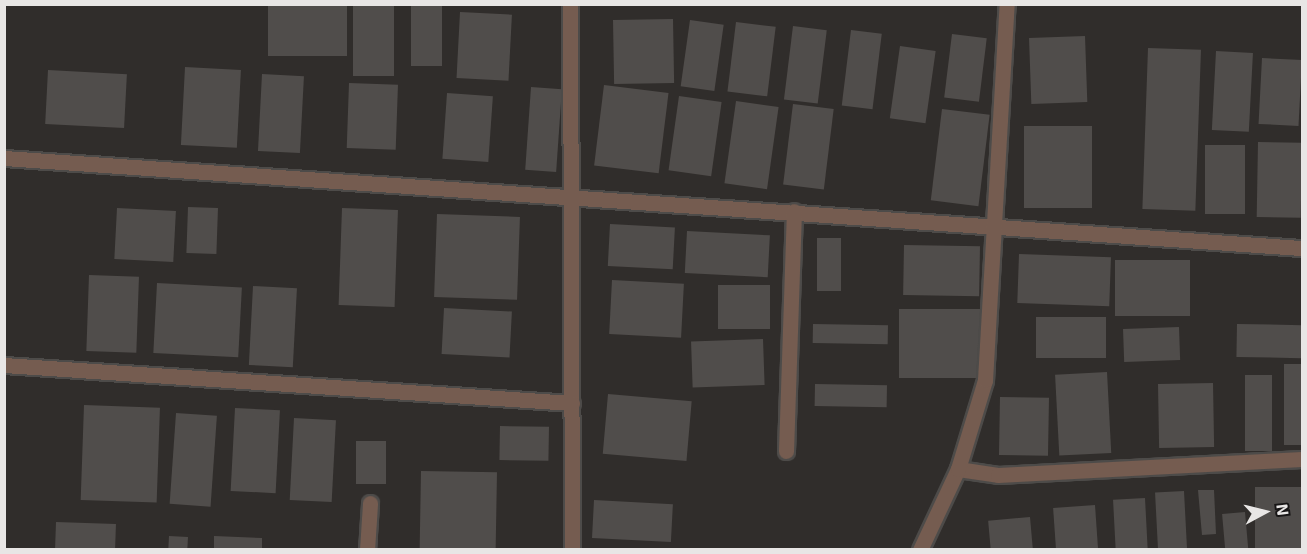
<!DOCTYPE html>
<html>
<head>
<meta charset="utf-8">
<style>
  body { margin:0 }
  #map { position:relative; width:1307px; height:554px; overflow:hidden; background:#302d2b; font-family:"Exo 2",sans-serif }
  div>[style] { position:absolute }
  [style*='--x'] { left:calc(var(--x)*1px); top:calc(var(--y)*1px); width:calc(var(--w)*1px); rotate:calc(var(--a)*1deg) }
  .building>* { inset:0; background:#504d4b; transform-origin:0 0 }
  .roads { filter:drop-shadow(2px 0 #4d4b49) drop-shadow(-2px 0 #4d4b49) drop-shadow(0 2px #4d4b49) drop-shadow(0 -2px #4d4b49) }
  .minor>* { height:15px; margin:-7.5px; padding:0 7.5px; transform-origin:7.5px; border-radius:7.5px; background:#755c50 }
  span { translate:-50% -50%; white-space:nowrap; text-align:center; line-height:1.15; -webkit-text-stroke:5px #171515; paint-order:stroke }
  .frame { position:absolute; inset:0; border:6px solid #e8e6e5; pointer-events:none }
  .north { position:absolute; left:1235px; top:482px; width:60px; height:60px; -webkit-text-stroke:4px #171515; paint-order:stroke; rotate:83deg; font-size:16px; font-weight:700; line-height:24px; text-align:center; color:#e8e6e5 }
  .north::after { content:''; display:block; margin:auto; width:21px; height:27px; background:#e8e6e5; clip-path:polygon(50% 0,100% 100%,50% 72%,0 100%) }
</style>
</head>
<body>
<div id="map">
  <div class="building">
    <div style="left:268px;top:4px;width:79px;height:52px"></div>
    <div style="left:353px;top:4px;width:41px;height:72px"></div>
    <div style="left:411px;top:4px;width:31px;height:62px"></div>
    <div style="left:460px;top:12px;width:52px;height:66px;rotate:3deg"></div>
    <div style="left:673px;top:19px;width:64px;height:60px;rotate:89deg"></div>
    <div style="left:690px;top:20px;width:34px;height:67px;rotate:8deg"></div>
    <div style="left:736px;top:22px;width:40px;height:70px;rotate:7deg"></div>
    <div style="left:793px;top:26px;width:34px;height:74px;rotate:7deg"></div>
    <div style="left:851px;top:30px;width:31px;height:76px;rotate:7deg"></div>
    <div style="left:952px;top:34px;width:35px;height:64px;rotate:7deg"></div>
    <div style="left:1085px;top:36px;width:66px;height:56px;rotate:88deg"></div>
    <div style="left:900px;top:46px;width:36px;height:73px;rotate:8deg"></div>
    <div style="left:1148px;top:48px;width:53px;height:161px;rotate:2deg"></div>
    <div style="left:1216px;top:51px;width:37px;height:79px;rotate:3deg"></div>
    <div style="left:1262px;top:58px;width:40px;height:66px;rotate:3deg"></div>
    <div style="left:185px;top:67px;width:56px;height:78px;rotate:3deg"></div>
    <div style="left:48px;top:70px;width:79px;height:54px;rotate:3deg"></div>
    <div style="left:262px;top:74px;width:42px;height:77px;rotate:3deg"></div>
    <div style="left:349px;top:83px;width:49px;height:65px;rotate:2deg"></div>
    <div style="left:604px;top:85px;width:65px;height:81px;rotate:7deg"></div>
    <div style="left:531px;top:87px;width:31px;height:83px;rotate:4deg"></div>
    <div style="left:447px;top:93px;width:46px;height:66px;rotate:4deg"></div>
    <div style="left:679px;top:96px;width:43px;height:75px;rotate:8deg"></div>
    <div style="left:736px;top:101px;width:43px;height:83px;rotate:8deg"></div>
    <div style="left:793px;top:104px;width:41px;height:81px;rotate:7deg"></div>
    <div style="left:942px;top:109px;width:48px;height:92px;rotate:7deg"></div>
    <div style="left:1024px;top:126px;width:68px;height:82px"></div>
    <div style="left:1258px;top:142px;width:44px;height:75px;rotate:1deg"></div>
    <div style="left:1205px;top:145px;width:40px;height:69px"></div>
    <div style="left:188px;top:207px;width:30px;height:46px;rotate:2deg"></div>
    <div style="left:117px;top:208px;width:59px;height:51px;rotate:3deg"></div>
    <div style="left:342px;top:208px;width:56px;height:97px;rotate:2deg"></div>
    <div style="left:437px;top:214px;width:83px;height:83px;rotate:2deg"></div>
    <div style="left:610px;top:224px;width:65px;height:42px;rotate:3deg"></div>
    <div style="left:687px;top:231px;width:83px;height:42px;rotate:3deg"></div>
    <div style="left:817px;top:238px;width:24px;height:53px"></div>
    <div style="left:904px;top:245px;width:76px;height:50px;rotate:1deg"></div>
    <div style="left:1019px;top:254px;width:92px;height:49px;rotate:2deg"></div>
    <div style="left:1115px;top:260px;width:75px;height:56px"></div>
    <div style="left:89px;top:275px;width:50px;height:76px;rotate:2deg"></div>
    <div style="left:612px;top:280px;width:72px;height:54px;rotate:3deg"></div>
    <div style="left:157px;top:283px;width:85px;height:70px;rotate:3deg"></div>
    <div style="left:718px;top:285px;width:52px;height:44px"></div>
    <div style="left:253px;top:286px;width:44px;height:79px;rotate:3deg"></div>
    <div style="left:444px;top:308px;width:68px;height:46px;rotate:3deg"></div>
    <div style="left:899px;top:309px;width:82px;height:69px"></div>
    <div style="left:1036px;top:317px;width:70px;height:41px"></div>
    <div style="left:813px;top:324px;width:75px;height:19px;rotate:1deg"></div>
    <div style="left:1237px;top:324px;width:65px;height:33px;rotate:1deg"></div>
    <div style="left:1179px;top:327px;width:33px;height:56px;rotate:88deg"></div>
    <div style="left:763px;top:339px;width:46px;height:72px;rotate:88deg"></div>
    <div style="left:1284px;top:364px;width:18px;height:81px"></div>
    <div style="left:1107px;top:372px;width:81px;height:52px;rotate:87deg"></div>
    <div style="left:1245px;top:375px;width:27px;height:76px"></div>
    <div style="left:1213px;top:383px;width:64px;height:55px;rotate:89deg"></div>
    <div style="left:815px;top:384px;width:72px;height:22px;rotate:1deg"></div>
    <div style="left:608px;top:394px;width:84px;height:60px;rotate:5deg"></div>
    <div style="left:1000px;top:397px;width:49px;height:58px;rotate:1deg"></div>
    <div style="left:84px;top:405px;width:76px;height:95px;rotate:2deg"></div>
    <div style="left:235px;top:408px;width:45px;height:83px;rotate:3deg"></div>
    <div style="left:176px;top:413px;width:41px;height:91px;rotate:4deg"></div>
    <div style="left:294px;top:418px;width:42px;height:82px;rotate:3deg"></div>
    <div style="left:500px;top:426px;width:49px;height:34px;rotate:1deg"></div>
    <div style="left:356px;top:441px;width:30px;height:43px"></div>
    <div style="left:421px;top:471px;width:76px;height:79px;rotate:1deg"></div>
    <div style="left:1302px;top:487px;width:62px;height:47px;rotate:90deg"></div>
    <div style="clip-path:polygon(1198px 490px,1214px 490px,1216px 534px,1202px 535px)"></div>
    <div style="left:1184px;top:491px;width:59px;height:29px;rotate:87deg"></div>
    <div style="left:1145px;top:498px;width:52px;height:32px;rotate:87deg"></div>
    <div style="left:594px;top:500px;width:79px;height:38px;rotate:3deg"></div>
    <div style="left:1095px;top:505px;width:45px;height:42px;rotate:86deg"></div>
    <div style="left:1245px;top:512px;width:38px;height:23px;rotate:85deg"></div>
    <div style="left:1030px;top:517px;width:33px;height:42px;rotate:85deg"></div>
    <div style="left:56px;top:522px;width:60px;height:28px;rotate:2deg"></div>
    <div style="left:169px;top:536px;width:19px;height:14px;rotate:3deg"></div>
    <div style="clip-path:polygon(214px 536px,262px 538px,262px 550px,214px 550px)"></div>
  </div>
  <div class="roads">
    <div class="minor">
      <div style="--x:570;--y:4;--w:546;--a:89.79"></div>
      <div style="--x:4;--y:158;--w:1301;--a:3.97"></div>
      <div style="--x:4;--y:365;--w:569;--a:3.83"></div>
      <div style="--x:786;--y:451;--w:240;--a:-88.1"></div>
      <div style="--x:958;--y:469;--w:40;--a:8.5"></div>
      <div style="--x:998;--y:475;--w:304;--a:-3"></div>
      <div style="--x:367;--y:550;--w:47;--a:-86.3"></div>
      <div style="--x:920;--y:550;--w:89;--a:-64.9"></div>
      <div style="--x:958;--y:469;--w:93;--a:-73.1"></div>
      <div style="--x:985;--y:380;--w:377;--a:-86.7"></div>
    </div>
  </div>
  <div class="frame"></div>
  <div class="north">N</div>
</div>
</body>
</html>
